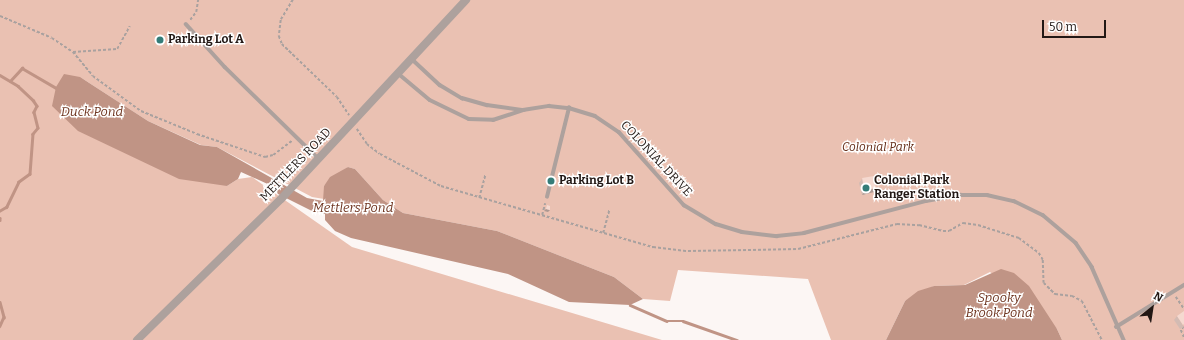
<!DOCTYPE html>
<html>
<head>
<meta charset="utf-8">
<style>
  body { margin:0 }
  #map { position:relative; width:1184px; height:340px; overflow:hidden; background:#fcf6f4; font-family:Bitter,serif }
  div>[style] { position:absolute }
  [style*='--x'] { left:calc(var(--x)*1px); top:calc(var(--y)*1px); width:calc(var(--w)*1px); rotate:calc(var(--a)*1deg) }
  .green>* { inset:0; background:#eac1b2 }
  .water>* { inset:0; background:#c09485 }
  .stream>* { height:2.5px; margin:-1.25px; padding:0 1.25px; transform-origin:1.25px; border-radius:1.25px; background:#c09485 }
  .path>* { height:1.5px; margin-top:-0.75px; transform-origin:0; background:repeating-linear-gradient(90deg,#a9a19f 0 3px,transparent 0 5px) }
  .service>* { height:3.5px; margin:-1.75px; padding:0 1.75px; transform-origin:1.75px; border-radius:1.75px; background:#ada19d }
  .tertiary>* { height:8px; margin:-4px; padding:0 4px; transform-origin:4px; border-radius:4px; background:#ada19d }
  .wall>* { inset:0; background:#d3bbb3 }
  .shaded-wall>* { inset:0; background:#ac9892 }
  .building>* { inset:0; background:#f5d9d0; transform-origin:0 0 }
  .dots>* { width:11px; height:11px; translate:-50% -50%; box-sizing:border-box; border:2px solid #fff; border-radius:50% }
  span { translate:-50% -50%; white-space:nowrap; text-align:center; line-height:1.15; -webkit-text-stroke:3px #fff; paint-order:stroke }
  .poi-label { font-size:12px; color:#221815; font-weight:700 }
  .left { translate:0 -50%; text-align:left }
  .park-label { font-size:12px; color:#632b16; font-style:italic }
  .street-label { font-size:12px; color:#221815 }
  .water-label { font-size:13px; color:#6f3621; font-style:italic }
  .north { position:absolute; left:1132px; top:288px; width:40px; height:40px; -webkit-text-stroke:3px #fff; paint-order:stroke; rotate:30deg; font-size:11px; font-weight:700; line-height:16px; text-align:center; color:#221815 }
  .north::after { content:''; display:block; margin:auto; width:14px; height:18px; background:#221815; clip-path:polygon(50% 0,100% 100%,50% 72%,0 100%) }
  .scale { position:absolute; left:1042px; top:20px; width:64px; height:18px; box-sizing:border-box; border:2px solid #221815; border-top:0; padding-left:5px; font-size:12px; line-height:14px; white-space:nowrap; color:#221815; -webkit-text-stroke:3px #fff; paint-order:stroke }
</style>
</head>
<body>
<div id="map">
  <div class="green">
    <div style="clip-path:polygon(0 0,1184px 0,1184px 340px,1062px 340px,1057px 329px,990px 272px,964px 285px,934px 286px,905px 301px,886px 340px,831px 340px,808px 279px,678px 270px,670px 301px,643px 299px,614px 277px,497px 231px,403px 213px,383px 200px,355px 169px,348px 167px,324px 186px,324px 199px,312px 197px,217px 147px,201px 145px,148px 121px,80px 77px,227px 186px,238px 179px,252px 177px,352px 247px,662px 340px,0 340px)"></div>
  </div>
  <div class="water">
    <div style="clip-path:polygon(64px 74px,80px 77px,148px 121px,200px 145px,217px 147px,307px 198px,323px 201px,324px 186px,330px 177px,348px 167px,355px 169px,383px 200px,403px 213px,497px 231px,614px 277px,643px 299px,630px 305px,569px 302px,508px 274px,351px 238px,335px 231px,325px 220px,325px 214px,312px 211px,278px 194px,272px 186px,241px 172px,238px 179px,227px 186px,179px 179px,78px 131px,52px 106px,56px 87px)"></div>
    <div style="clip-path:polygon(1001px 269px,1014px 273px,1029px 286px,1057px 329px,1062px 340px,886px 340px,905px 301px,918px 291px,934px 286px,965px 285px)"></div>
  </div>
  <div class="stream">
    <div style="--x:0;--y:75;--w:21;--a:31"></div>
    <div style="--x:18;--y:86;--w:21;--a:43"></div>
    <div style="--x:33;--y:100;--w:7;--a:56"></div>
    <div style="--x:37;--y:106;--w:7;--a:117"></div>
    <div style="--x:34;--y:112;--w:16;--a:76"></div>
    <div style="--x:38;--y:128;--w:8;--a:130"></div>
    <div style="--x:33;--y:134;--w:40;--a:94.3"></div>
    <div style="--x:30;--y:174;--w:14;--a:144"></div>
    <div style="--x:19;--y:182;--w:28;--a:116"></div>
    <div style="--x:7;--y:207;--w:8;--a:150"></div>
    <div style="--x:10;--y:81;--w:18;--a:-47"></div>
    <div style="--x:22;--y:68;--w:42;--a:30.3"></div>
    <div style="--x:0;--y:218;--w:2;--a:90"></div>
    <div style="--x:0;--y:302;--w:16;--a:75"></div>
    <div style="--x:4;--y:317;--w:10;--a:114"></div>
    <div style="--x:630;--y:305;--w:40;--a:23.4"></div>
    <div style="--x:667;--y:321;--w:16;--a:0"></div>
    <div style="--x:683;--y:321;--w:57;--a:19.4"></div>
  </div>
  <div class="path">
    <div style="--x:293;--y:0;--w:23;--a:121"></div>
    <div style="--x:281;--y:20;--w:16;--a:97"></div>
    <div style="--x:279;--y:36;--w:9;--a:69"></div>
    <div style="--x:282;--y:44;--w:76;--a:43.9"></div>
    <div style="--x:337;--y:97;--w:22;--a:56"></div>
    <div style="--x:0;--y:16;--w:56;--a:22.9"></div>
    <div style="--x:52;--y:38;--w:25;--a:34"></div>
    <div style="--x:73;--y:52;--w:44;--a:-3.9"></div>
    <div style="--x:117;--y:49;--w:26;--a:-61"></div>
    <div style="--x:190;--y:20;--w:10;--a:-53"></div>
    <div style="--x:196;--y:12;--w:12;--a:-81"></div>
    <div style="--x:73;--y:52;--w:31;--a:50"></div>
    <div style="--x:93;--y:76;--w:59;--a:36.1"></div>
    <div style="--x:141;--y:111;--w:61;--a:22.3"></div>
    <div style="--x:197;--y:134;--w:72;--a:18.7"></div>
    <div style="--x:265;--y:157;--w:8;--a:-14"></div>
    <div style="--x:273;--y:155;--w:25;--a:-37"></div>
    <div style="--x:357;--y:129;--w:18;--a:56"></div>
    <div style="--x:367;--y:144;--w:16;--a:38"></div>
    <div style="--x:380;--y:154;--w:69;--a:27.7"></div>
    <div style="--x:441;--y:186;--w:221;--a:16.1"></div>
    <div style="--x:653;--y:247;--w:35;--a:7"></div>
    <div style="--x:688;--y:251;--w:110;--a:-1"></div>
    <div style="--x:798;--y:249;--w:102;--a:-14.2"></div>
    <div style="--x:897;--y:224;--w:22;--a:3"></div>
    <div style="--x:919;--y:225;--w:25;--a:14"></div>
    <div style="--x:943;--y:231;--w:6;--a:0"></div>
    <div style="--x:949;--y:231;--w:16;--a:-30"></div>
    <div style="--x:963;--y:223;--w:15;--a:8"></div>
    <div style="--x:978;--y:225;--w:43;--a:17.6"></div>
    <div style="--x:1019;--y:238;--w:25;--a:37"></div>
    <div style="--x:1039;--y:253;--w:8;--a:60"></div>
    <div style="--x:1043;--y:260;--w:23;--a:88"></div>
    <div style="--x:1044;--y:283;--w:16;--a:45"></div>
    <div style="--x:1055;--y:294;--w:17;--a:7"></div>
    <div style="--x:1072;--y:296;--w:11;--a:27"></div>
    <div style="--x:1082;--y:301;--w:44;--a:62.9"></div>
    <div style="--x:479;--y:198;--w:24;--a:-75"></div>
    <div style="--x:542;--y:215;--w:12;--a:-76"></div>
    <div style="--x:603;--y:233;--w:24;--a:-75"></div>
    <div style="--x:1176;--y:297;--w:14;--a:56"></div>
    <div style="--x:1184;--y:327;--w:4;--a:135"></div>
    <div style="--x:1181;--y:330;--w:8;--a:67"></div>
  </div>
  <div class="service">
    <div style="--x:186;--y:24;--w:58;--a:47.8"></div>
    <div style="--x:225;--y:67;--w:130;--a:44.4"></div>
    <div style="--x:412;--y:59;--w:38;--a:43"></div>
    <div style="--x:440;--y:85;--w:26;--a:31"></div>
    <div style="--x:462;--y:98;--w:26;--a:16"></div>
    <div style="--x:487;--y:105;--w:35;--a:8"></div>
    <div style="--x:399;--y:74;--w:40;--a:40"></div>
    <div style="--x:430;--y:100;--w:43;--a:26"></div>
    <div style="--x:469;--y:119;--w:24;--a:2"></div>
    <div style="--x:493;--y:120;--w:32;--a:-18"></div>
    <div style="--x:523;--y:110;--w:26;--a:-9"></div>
    <div style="--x:549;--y:106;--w:20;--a:6"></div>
    <div style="--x:569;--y:108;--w:27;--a:17"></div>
    <div style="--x:595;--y:116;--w:29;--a:34"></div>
    <div style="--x:619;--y:132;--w:98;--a:48.3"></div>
    <div style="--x:684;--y:205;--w:37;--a:31"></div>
    <div style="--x:716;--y:224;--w:27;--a:17"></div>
    <div style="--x:742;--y:232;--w:35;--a:7"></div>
    <div style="--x:777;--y:236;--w:27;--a:-6"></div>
    <div style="--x:804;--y:233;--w:126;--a:-14.7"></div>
    <div style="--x:926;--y:201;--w:35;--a:-10"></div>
    <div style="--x:960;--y:195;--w:27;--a:0"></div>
    <div style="--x:987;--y:195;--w:28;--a:13"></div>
    <div style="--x:1014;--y:201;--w:32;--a:26"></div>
    <div style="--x:1043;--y:215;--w:43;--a:40.3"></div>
    <div style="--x:1076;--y:243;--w:29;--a:56"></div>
    <div style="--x:1092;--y:267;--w:80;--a:66.3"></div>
    <div style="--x:547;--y:197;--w:92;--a:-76.1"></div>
    <div style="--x:1116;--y:327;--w:80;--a:-31.7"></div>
  </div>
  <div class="tertiary">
    <div style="--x:137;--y:340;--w:202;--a:-44.4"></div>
    <div style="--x:281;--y:199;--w:272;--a:-47.1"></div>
  </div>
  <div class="wall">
    <div style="clip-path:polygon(862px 179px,874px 192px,862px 195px,859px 183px)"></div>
    <div style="clip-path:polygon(1177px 316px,1184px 327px,1180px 329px,1174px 320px)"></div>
  </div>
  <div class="shaded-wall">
    <div style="clip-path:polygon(876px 188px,874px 192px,862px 195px,865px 191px)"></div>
    <div style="clip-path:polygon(546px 209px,550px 210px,548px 212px,544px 211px)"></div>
  </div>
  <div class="building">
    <div style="left:874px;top:176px;width:12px;height:12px;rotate:81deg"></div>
    <div style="clip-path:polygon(547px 205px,550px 206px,550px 210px,546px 209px)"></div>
    <div style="clip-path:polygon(1184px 311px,1184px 324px,1183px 325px,1177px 316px)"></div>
  </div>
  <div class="dots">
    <div style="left:160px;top:40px;background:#347c78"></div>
    <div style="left:551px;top:181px;background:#347c78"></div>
    <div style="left:866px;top:188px;background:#347c78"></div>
  </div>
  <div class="poi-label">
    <span class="left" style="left:168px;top:40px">Parking Lot A</span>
    <span class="left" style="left:559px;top:181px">Parking Lot B</span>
    <span class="left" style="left:874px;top:188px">Colonial Park<br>Ranger Station</span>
  </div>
  <div class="park-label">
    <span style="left:878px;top:148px">Colonial Park</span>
  </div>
  <div class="street-label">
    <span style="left:656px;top:159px;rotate:47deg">COLONIAL DRIVE</span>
    <span style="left:296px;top:165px;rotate:-46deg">METTLERS ROAD</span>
  </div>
  <div class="water-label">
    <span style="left:92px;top:112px">Duck Pond</span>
    <span style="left:353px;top:208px">Mettlers Pond</span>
    <span style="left:999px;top:306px">Spooky<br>Brook Pond</span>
  </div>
  <div class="north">N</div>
  <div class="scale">50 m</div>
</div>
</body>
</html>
